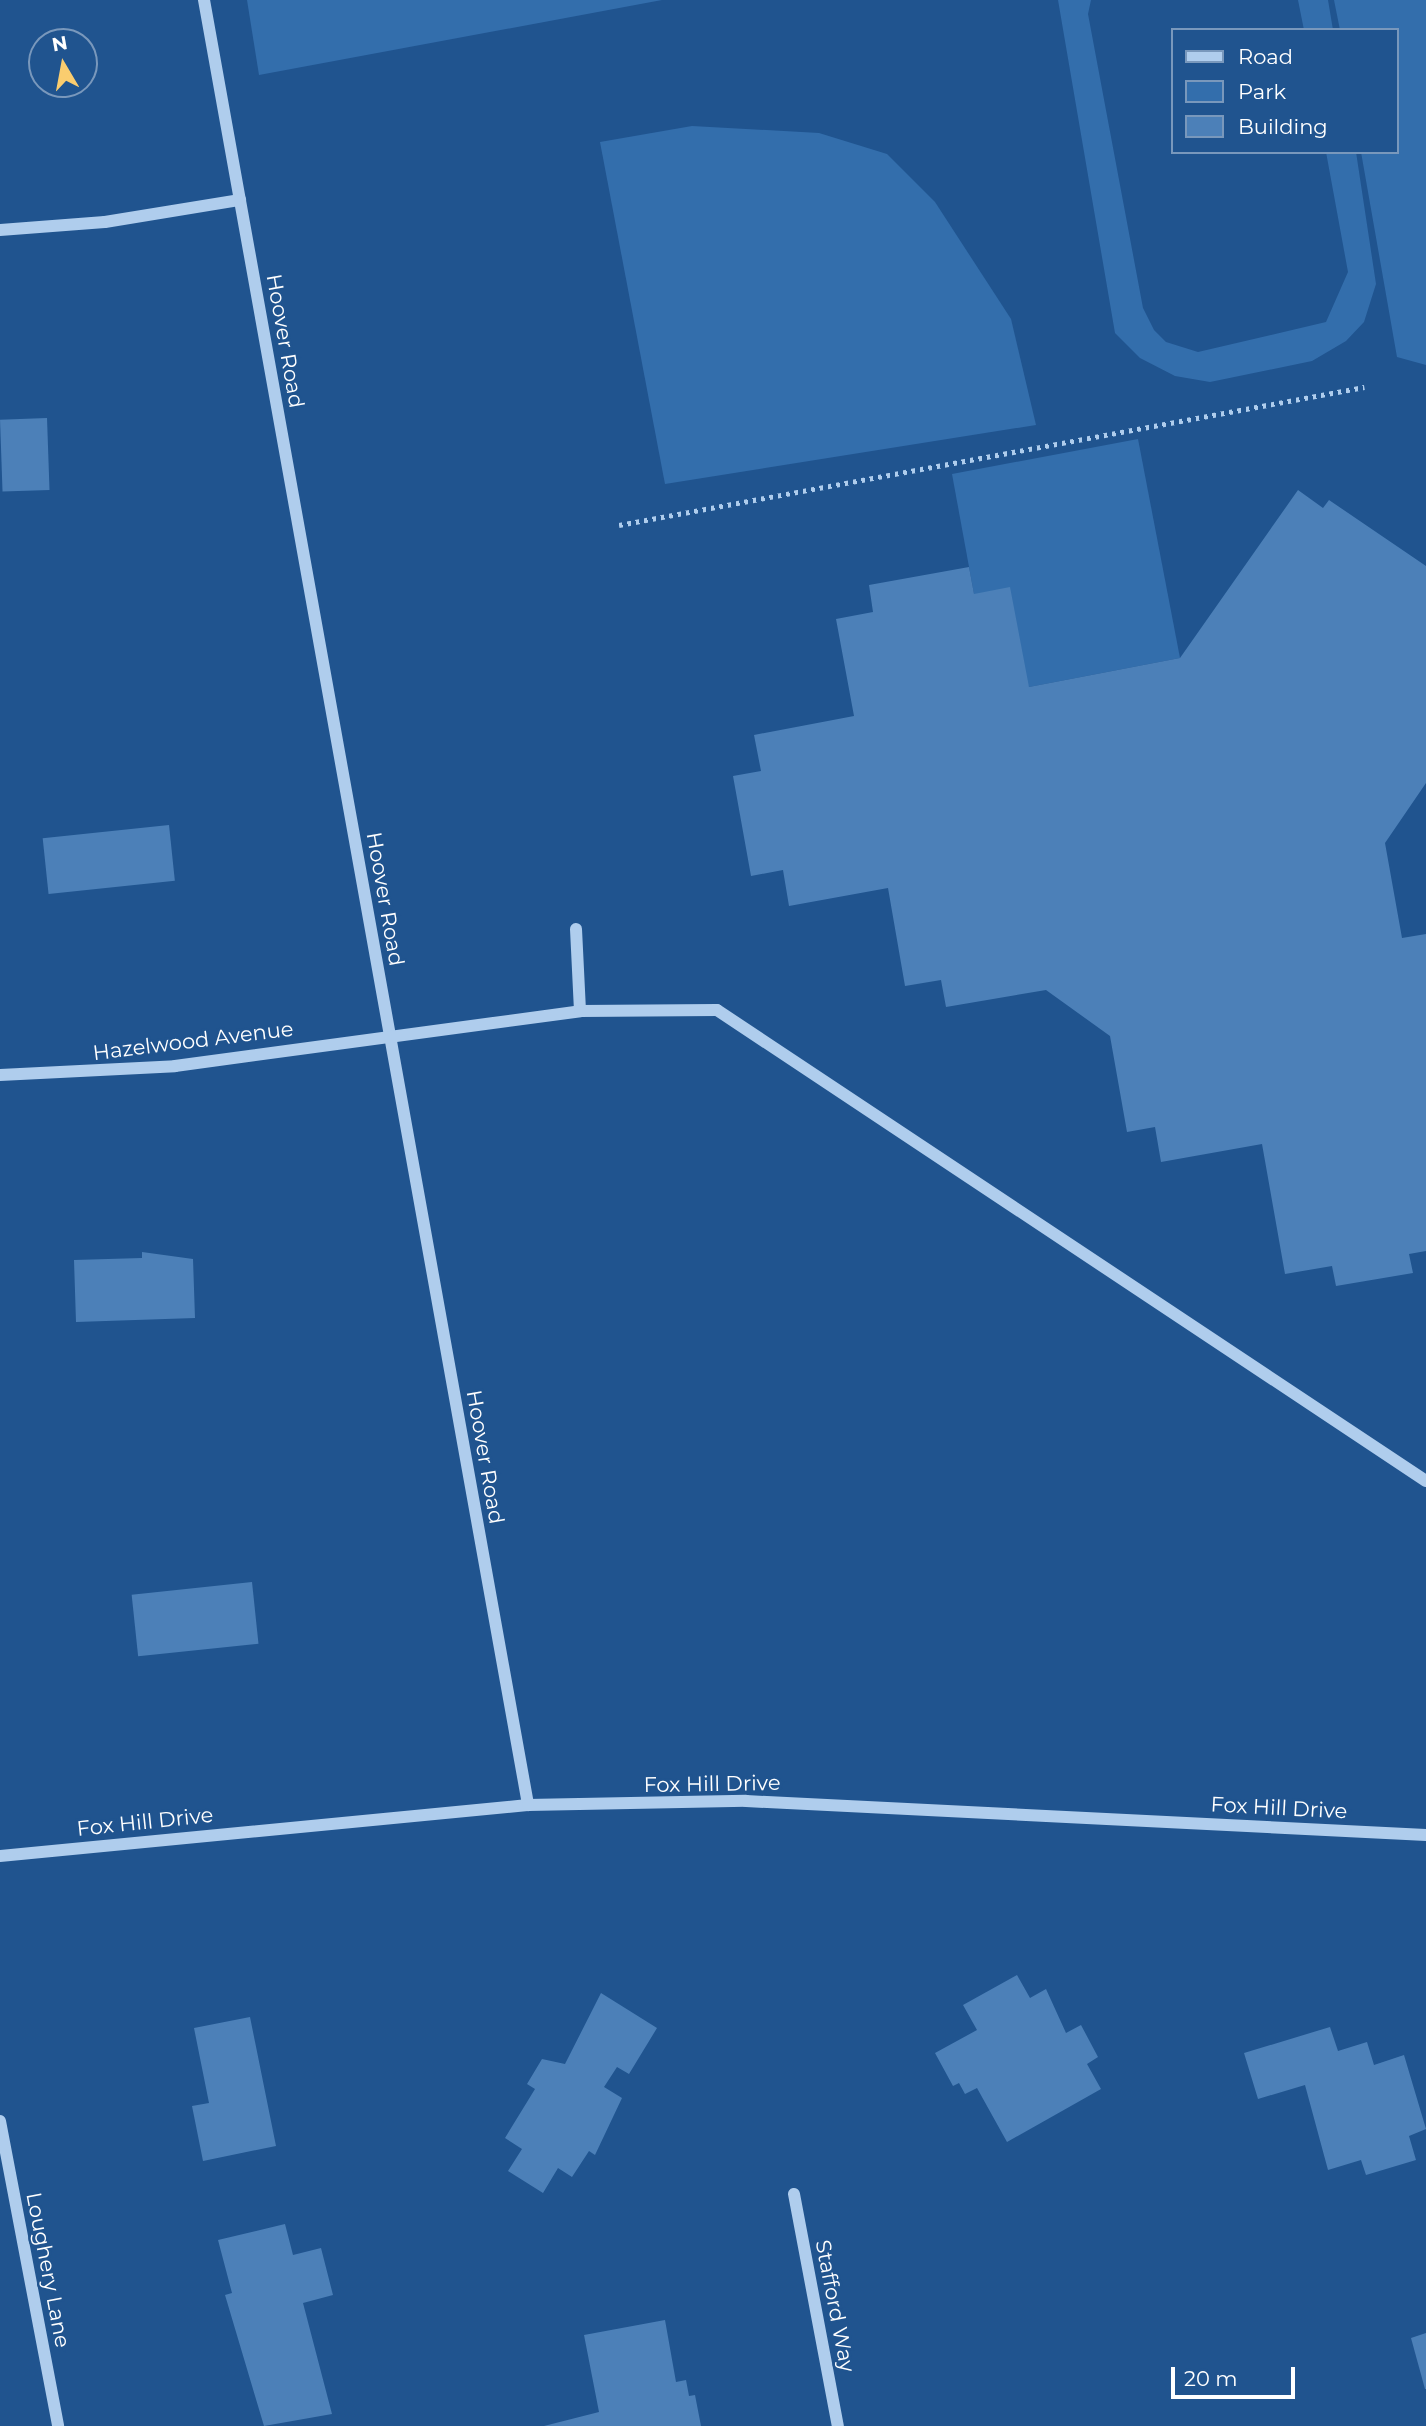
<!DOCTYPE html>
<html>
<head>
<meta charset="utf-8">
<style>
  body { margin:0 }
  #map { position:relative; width:1426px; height:2426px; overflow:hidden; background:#20548f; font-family:Montserrat,sans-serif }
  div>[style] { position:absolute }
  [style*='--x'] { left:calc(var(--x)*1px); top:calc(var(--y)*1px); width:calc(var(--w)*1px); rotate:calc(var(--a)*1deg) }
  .green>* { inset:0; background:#336eac }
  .building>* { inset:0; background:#4c80b8; transform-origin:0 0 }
  .path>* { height:4.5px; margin-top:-2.25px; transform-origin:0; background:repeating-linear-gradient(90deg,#afcded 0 3.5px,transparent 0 8.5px) }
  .minor>* { height:12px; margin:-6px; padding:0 6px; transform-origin:6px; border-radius:6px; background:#afcded }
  span { translate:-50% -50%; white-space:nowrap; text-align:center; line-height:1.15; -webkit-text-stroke:5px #20548f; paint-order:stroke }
  .street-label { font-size:21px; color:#fff }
  .legend { position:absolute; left:1171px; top:28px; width:228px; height:126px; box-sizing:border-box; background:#20548f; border:2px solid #7998bc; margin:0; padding:9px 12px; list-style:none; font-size:21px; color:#fff }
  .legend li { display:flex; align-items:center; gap:14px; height:35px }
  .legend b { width:35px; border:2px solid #7998bc }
  .north { position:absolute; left:28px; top:28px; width:70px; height:70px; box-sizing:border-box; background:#20548f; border:2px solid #7998bc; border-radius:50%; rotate:350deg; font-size:19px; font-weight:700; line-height:28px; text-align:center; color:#fff }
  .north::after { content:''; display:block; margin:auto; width:24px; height:32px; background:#facd6f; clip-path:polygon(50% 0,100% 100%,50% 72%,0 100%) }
  .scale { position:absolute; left:1171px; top:2367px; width:124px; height:32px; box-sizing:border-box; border:4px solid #fff; border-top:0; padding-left:9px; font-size:21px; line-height:24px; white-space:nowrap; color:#fff; -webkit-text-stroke:5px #20548f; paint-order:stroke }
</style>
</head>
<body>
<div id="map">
  <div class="green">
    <div style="clip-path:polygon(247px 0,662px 0,259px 75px)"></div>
    <div style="clip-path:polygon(1058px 0,1091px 0,1088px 14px,1143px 308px,1154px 330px,1166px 342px,1198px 352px,1326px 322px,1348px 272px,1326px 152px,1356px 152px,1376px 284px,1364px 322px,1346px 341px,1312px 361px,1210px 382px,1175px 376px,1140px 358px,1115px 333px)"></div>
    <div style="clip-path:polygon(1298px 0,1328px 0,1333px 30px,1304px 30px)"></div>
    <div style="clip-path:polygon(1334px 0,1426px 0,1426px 365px,1397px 357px,1361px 152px,1396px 152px,1396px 30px,1340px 30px)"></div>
    <div style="clip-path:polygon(692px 126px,819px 133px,887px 154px,935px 202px,1011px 319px,1036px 425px,665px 484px,600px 142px)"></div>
    <div style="clip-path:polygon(1138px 439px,1180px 658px,1029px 687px,974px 594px,952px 474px)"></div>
  </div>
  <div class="building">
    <div style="left:47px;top:418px;width:72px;height:47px;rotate:88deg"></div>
    <div style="clip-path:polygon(1298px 490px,1323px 508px,1329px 500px,1426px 566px,1426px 783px,1385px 843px,1402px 938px,1426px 934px,1426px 1251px,1409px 1254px,1413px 1273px,1336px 1286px,1332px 1266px,1285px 1274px,1262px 1144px,1161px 1162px,1155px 1127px,1127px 1132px,1110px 1036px,1046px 990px,946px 1007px,941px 980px,905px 986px,888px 888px,789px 906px,783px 870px,751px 876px,733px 776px,761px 771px,754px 735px,854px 716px,836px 619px,873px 612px,869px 585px,969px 567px,974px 594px,1010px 587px,1029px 687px,1180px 658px)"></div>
    <div style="left:169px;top:825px;width:56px;height:127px;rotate:84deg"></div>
    <div style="clip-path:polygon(142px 1252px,193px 1259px,195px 1318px,76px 1322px,74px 1260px,142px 1258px)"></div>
    <div style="left:252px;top:1582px;width:62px;height:121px;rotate:84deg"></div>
    <div style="clip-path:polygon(1017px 1975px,1030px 1998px,1046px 1989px,1066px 2033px,1081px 2025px,1098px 2057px,1087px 2064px,1101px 2089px,1007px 2142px,977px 2088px,965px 2094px,959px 2083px,953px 2086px,935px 2053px,977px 2030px,963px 2005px)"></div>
    <div style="clip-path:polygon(601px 1993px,657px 2028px,629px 2074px,617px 2067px,604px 2087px,622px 2098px,595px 2155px,589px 2151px,572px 2177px,558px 2168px,543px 2193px,508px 2171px,522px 2149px,505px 2138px,535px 2089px,527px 2084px,542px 2059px,565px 2064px)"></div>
    <div style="clip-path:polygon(250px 2017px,276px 2146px,203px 2161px,192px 2106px,209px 2103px,194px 2028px)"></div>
    <div style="clip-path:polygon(1330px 2027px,1338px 2051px,1367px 2042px,1374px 2065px,1404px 2055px,1426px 2129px,1409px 2136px,1416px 2160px,1366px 2175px,1361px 2160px,1328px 2170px,1305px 2085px,1258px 2099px,1244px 2053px)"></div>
    <div style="clip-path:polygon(285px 2224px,293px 2255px,321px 2248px,333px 2295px,303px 2303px,332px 2414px,264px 2426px,225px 2295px,232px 2293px,218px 2240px)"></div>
    <div style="clip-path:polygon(665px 2320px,676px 2382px,686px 2380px,689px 2396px,695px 2395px,701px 2426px,544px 2426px,599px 2412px,584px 2335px)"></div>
    <div style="clip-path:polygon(1426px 2333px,1426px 2389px,1425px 2389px,1411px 2338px)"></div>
  </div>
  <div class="path">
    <div style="--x:619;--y:525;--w:758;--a:-10.49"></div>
  </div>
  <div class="minor">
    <div style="--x:204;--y:0;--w:1834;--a:79.82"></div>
    <div style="--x:0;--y:230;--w:105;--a:-4.4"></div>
    <div style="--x:105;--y:222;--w:137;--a:-9.3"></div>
    <div style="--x:576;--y:929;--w:82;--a:87.2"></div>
    <div style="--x:0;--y:1075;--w:175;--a:-2.9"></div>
    <div style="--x:175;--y:1066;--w:409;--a:-7.7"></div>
    <div style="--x:580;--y:1011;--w:137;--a:-0.4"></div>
    <div style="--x:717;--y:1010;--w:851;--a:33.6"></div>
    <div style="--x:0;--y:1856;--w:530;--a:-5.52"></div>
    <div style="--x:528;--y:1805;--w:218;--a:-1.1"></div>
    <div style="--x:746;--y:1801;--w:681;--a:2.86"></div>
    <div style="--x:0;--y:2121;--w:310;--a:79.2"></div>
    <div style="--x:794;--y:2194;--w:236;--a:79.3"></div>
  </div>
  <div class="street-label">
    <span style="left:285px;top:341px;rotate:80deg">Hoover Road</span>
    <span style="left:385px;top:899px;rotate:80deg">Hoover Road</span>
    <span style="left:193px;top:1041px;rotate:-7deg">Hazelwood Avenue</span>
    <span style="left:485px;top:1457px;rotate:80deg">Hoover Road</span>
    <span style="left:712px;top:1784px;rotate:-1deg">Fox Hill Drive</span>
    <span style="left:1279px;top:1808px;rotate:3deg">Fox Hill Drive</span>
    <span style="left:145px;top:1822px;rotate:-6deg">Fox Hill Drive</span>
    <span style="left:48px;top:2270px;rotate:79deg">Loughery Lane</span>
    <span style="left:835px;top:2306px;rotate:79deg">Stafford Way</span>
  </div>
  <ul class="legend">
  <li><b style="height:9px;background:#afcded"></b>Road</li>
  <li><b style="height:19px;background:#336eac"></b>Park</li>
  <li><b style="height:19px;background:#4c80b8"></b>Building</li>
  </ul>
  <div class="north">N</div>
  <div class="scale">20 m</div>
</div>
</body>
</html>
